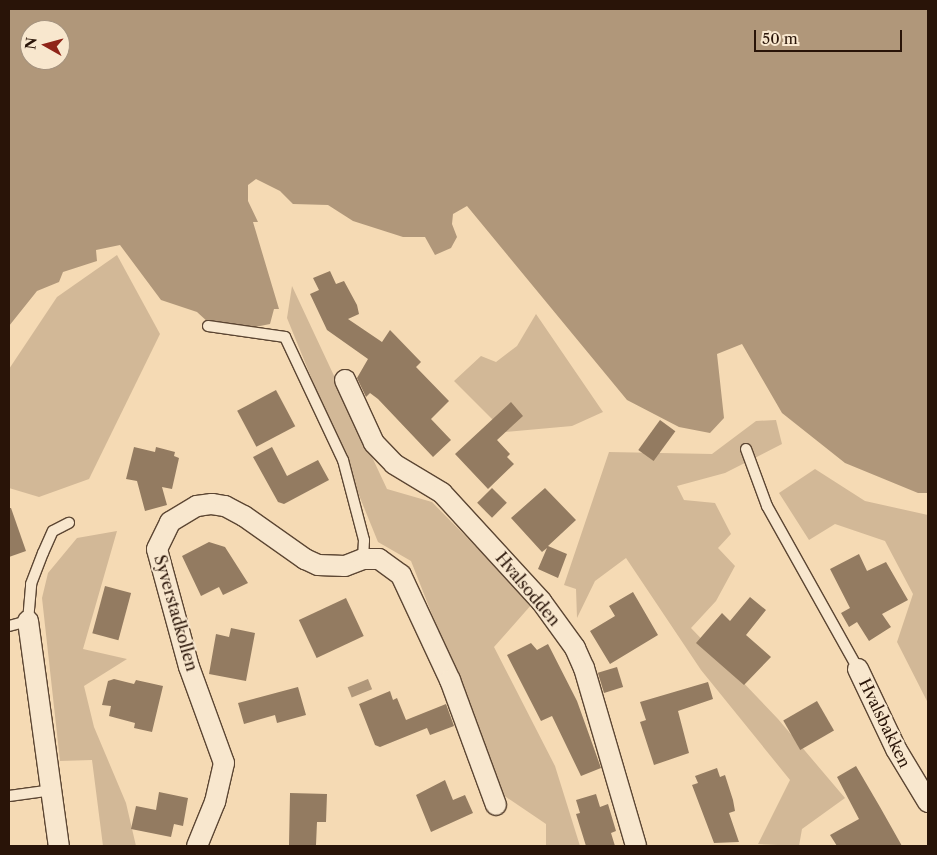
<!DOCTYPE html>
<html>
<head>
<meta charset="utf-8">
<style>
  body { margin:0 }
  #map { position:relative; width:937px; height:855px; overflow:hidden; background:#f5dab4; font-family:"Libre Caslon Text",serif }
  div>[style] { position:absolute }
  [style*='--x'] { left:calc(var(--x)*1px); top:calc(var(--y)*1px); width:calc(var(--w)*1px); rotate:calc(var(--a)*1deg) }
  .green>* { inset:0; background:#d2b897 }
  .water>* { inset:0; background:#b0977a; transform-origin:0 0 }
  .building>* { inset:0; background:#937b61; transform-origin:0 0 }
  .roads { filter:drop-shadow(1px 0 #5c4633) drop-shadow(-1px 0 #5c4633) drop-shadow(0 1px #5c4633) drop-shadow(0 -1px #5c4633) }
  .service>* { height:10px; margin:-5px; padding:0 5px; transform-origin:5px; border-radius:5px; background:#f8e7ce }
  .minor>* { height:20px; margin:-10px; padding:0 10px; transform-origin:10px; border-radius:10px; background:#f8e7ce }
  span { translate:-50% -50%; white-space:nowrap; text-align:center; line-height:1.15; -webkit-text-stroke:4px #f8e7ce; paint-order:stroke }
  .street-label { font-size:16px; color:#291408 }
  .frame { position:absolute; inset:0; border:10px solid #291408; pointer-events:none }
  .north { position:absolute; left:20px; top:20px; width:50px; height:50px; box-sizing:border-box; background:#f8e7ce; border:1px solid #a5937f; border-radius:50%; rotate:277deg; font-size:14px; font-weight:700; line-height:20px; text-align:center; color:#291408 }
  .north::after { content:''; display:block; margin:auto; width:18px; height:22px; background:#8f2418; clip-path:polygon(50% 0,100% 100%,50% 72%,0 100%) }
  .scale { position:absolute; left:754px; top:30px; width:148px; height:22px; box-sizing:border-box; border:2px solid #291408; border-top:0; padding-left:6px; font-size:15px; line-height:18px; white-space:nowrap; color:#291408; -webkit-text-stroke:4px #f8e7ce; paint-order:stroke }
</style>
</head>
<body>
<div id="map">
  <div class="green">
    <div style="clip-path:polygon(117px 255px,160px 334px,89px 479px,39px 497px,9px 488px,9px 369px,57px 297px)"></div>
    <div style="clip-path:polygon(292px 286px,387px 489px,432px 502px,532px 604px,494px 647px,555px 766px,580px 846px,546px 846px,546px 824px,503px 795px,411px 561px,378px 542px,287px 318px)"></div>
    <div style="clip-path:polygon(536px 314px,603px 412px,572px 426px,505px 432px,454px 381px,481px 356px,496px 362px,517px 346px)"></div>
    <div style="clip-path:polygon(776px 420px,782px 444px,725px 473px,677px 486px,684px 500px,715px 503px,731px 534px,718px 548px,735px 566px,716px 601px,691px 628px,778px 719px,845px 798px,802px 829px,799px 846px,758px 844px,790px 780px,701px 670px,626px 558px,595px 581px,577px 618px,576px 589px,564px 585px,609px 452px,712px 454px,756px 421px)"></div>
    <div style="clip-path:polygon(815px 469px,865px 501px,928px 515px,928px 703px,897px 642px,913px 594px,885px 541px,835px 524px,809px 540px,779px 493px)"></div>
    <div style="clip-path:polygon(117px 531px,83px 649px,127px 659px,84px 686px,94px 727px,126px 803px,136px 846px,103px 846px,92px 760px,60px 761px,42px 598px,48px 573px,77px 538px)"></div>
  </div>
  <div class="water">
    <div style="clip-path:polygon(evenodd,9px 9px,928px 9px,928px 493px,918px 493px,845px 463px,782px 413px,742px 344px,717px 354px,724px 418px,710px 433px,679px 427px,627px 400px,467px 206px,453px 214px,452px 224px,457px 237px,451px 248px,435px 255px,425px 237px,403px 237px,353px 221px,328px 205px,293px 204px,280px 191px,256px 179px,248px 185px,248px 201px,258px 222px,253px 222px,279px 309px,274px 309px,270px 324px,251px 328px,209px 323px,197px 312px,161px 300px,120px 245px,96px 250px,97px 261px,63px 272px,59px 282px,37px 291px,9px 326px,9px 9px,30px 30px,60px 30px,60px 60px,30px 60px,30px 30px)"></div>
    <div style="left:368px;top:679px;width:11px;height:22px;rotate:68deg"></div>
  </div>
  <div class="building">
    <div style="clip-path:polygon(330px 271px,336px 284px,344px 281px,357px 305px,359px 314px,348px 319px,382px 342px,390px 330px,421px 362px,416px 367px,449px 401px,431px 419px,451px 440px,433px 457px,378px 399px,370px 393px,366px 397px,357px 378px,368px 359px,327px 330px,310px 294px,319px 290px,313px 278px)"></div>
    <div style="left:276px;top:390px;width:41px;height:44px;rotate:62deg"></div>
    <div style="clip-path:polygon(511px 402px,523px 416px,497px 440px,510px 454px,507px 457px,514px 464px,488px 489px,455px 454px)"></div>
    <div style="left:660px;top:420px;width:19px;height:37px;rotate:36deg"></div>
    <div style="clip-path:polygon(134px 447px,155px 452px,156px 447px,175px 452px,174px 456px,179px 458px,172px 489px,162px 487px,167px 505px,145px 511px,137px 481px,126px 479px)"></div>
    <div style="clip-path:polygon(272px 447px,287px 476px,318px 460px,329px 480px,284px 504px,278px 502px,253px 457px)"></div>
    <div style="left:492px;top:488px;width:21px;height:21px;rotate:45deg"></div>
    <div style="clip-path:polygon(545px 488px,576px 520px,548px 546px,567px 554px,558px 578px,538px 569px,547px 548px,542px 552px,511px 518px)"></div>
    <div style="clip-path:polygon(9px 508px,11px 508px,26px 551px,9px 557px)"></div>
    <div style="clip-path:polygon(209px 542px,225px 547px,248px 583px,223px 595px,219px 587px,201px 596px,182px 556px)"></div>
    <div style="clip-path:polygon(859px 554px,867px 571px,886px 562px,908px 600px,882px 614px,891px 627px,869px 641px,857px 622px,849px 627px,841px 613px,850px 608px,830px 569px)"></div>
    <div style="left:105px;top:586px;width:27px;height:49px;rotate:15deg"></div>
    <div style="clip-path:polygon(633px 592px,658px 635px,610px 664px,590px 631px,615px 616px,609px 606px)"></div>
    <div style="clip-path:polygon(750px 597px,766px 610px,746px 635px,771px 657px,744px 685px,696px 643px,722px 613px,730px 621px)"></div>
    <div style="left:346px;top:598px;width:42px;height:52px;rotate:65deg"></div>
    <div style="clip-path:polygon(231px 628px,255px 633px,246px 681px,209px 674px,216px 634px,229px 637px)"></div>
    <div style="clip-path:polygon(531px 643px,537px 650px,548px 644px,577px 701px,601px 768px,581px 776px,552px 716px,541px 721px,507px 655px)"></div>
    <div style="left:617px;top:667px;width:21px;height:20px;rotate:73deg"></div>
    <div style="clip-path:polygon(114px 679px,134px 684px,136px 680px,163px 686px,152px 732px,134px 728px,135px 723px,109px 716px,111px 706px,102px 705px,108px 681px)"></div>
    <div style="clip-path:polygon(708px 682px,713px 699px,678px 711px,689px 753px,654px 765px,640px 722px,646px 720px,640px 702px)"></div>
    <div style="clip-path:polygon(298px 687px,306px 715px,277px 723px,275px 715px,244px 724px,238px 703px)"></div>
    <div style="clip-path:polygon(390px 691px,393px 700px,397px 698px,406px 720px,446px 704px,454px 726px,430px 735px,427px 728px,380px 747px,375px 745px,359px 704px)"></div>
    <div style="left:817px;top:701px;width:34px;height:39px;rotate:60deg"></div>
    <div style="clip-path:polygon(856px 766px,880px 807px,902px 846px,837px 846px,830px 835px,859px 819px,837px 777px)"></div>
    <div style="clip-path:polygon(717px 768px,720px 777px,725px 775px,733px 800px,735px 811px,729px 813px,739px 842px,714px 843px,692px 785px,698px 783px,695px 776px)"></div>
    <div style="clip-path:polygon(445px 780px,453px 800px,465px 795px,473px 813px,431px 832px,416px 795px)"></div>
    <div style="clip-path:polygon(159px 792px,188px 798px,183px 826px,174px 824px,171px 837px,131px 829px,136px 806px,156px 810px)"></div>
    <div style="clip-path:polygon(290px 793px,327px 794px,326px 822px,317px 822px,316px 845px,289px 845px)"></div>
    <div style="clip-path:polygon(596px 794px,600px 807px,608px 804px,616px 831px,611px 833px,615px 846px,586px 846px,576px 814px,580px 813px,576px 800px)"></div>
  </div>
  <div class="roads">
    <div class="service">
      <div style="--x:208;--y:326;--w:78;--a:8.1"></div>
      <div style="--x:285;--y:337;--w:136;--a:64.8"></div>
      <div style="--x:343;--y:460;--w:83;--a:75.3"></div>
      <div style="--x:364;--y:540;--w:19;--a:93"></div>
      <div style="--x:746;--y:449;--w:61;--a:69.8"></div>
      <div style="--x:767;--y:506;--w:187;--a:60.8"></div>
      <div style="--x:9;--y:626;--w:20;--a:-15"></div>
      <div style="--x:28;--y:621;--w:37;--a:-85"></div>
      <div style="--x:31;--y:584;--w:33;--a:-69"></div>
      <div style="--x:43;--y:553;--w:24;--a:-66"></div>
      <div style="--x:53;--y:531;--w:18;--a:-27"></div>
      <div style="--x:9;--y:796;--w:44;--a:-7.8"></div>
    </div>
    <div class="minor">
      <div style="--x:345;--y:380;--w:69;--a:65.3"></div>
      <div style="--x:374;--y:443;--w:29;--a:46"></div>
      <div style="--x:394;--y:464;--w:56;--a:31.1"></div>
      <div style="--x:442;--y:493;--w:147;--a:47.5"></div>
      <div style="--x:541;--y:601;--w:58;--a:54.1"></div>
      <div style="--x:575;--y:648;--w:22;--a:66"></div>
      <div style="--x:584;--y:668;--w:185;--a:73.7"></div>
      <div style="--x:28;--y:621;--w:227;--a:82.2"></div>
      <div style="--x:858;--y:669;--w:89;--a:64.6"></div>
      <div style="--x:896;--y:749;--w:62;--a:58.9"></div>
      <div style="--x:197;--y:846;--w:48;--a:-67.8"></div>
      <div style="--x:215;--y:802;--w:40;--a:-77"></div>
      <div style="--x:224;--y:763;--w:102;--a:-110"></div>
      <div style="--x:189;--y:667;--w:122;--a:-105.2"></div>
      <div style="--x:157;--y:549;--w:30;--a:-64"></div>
      <div style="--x:170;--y:522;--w:31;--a:-31"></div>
      <div style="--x:197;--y:506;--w:15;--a:-8"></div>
      <div style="--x:212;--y:504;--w:13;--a:9"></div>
      <div style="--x:225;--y:506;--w:21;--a:28"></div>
      <div style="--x:244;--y:516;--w:75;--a:35.2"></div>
      <div style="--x:305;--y:559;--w:14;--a:25"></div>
      <div style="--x:318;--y:565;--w:27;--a:2"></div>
      <div style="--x:345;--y:566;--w:19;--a:-21"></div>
      <div style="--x:363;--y:559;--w:16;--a:0"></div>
      <div style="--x:379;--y:559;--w:27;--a:36"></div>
      <div style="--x:401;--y:575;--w:116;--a:65"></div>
      <div style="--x:450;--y:680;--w:133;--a:69.8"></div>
    </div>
  </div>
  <div class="street-label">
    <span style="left:528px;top:589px;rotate:50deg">Hvalsodden</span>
    <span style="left:176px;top:613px;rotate:74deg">Syverstadkollen</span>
    <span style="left:885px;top:723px;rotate:64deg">Hvalsbakken</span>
  </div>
  <div class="frame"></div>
  <div class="north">N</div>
  <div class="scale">50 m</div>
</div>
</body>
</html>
